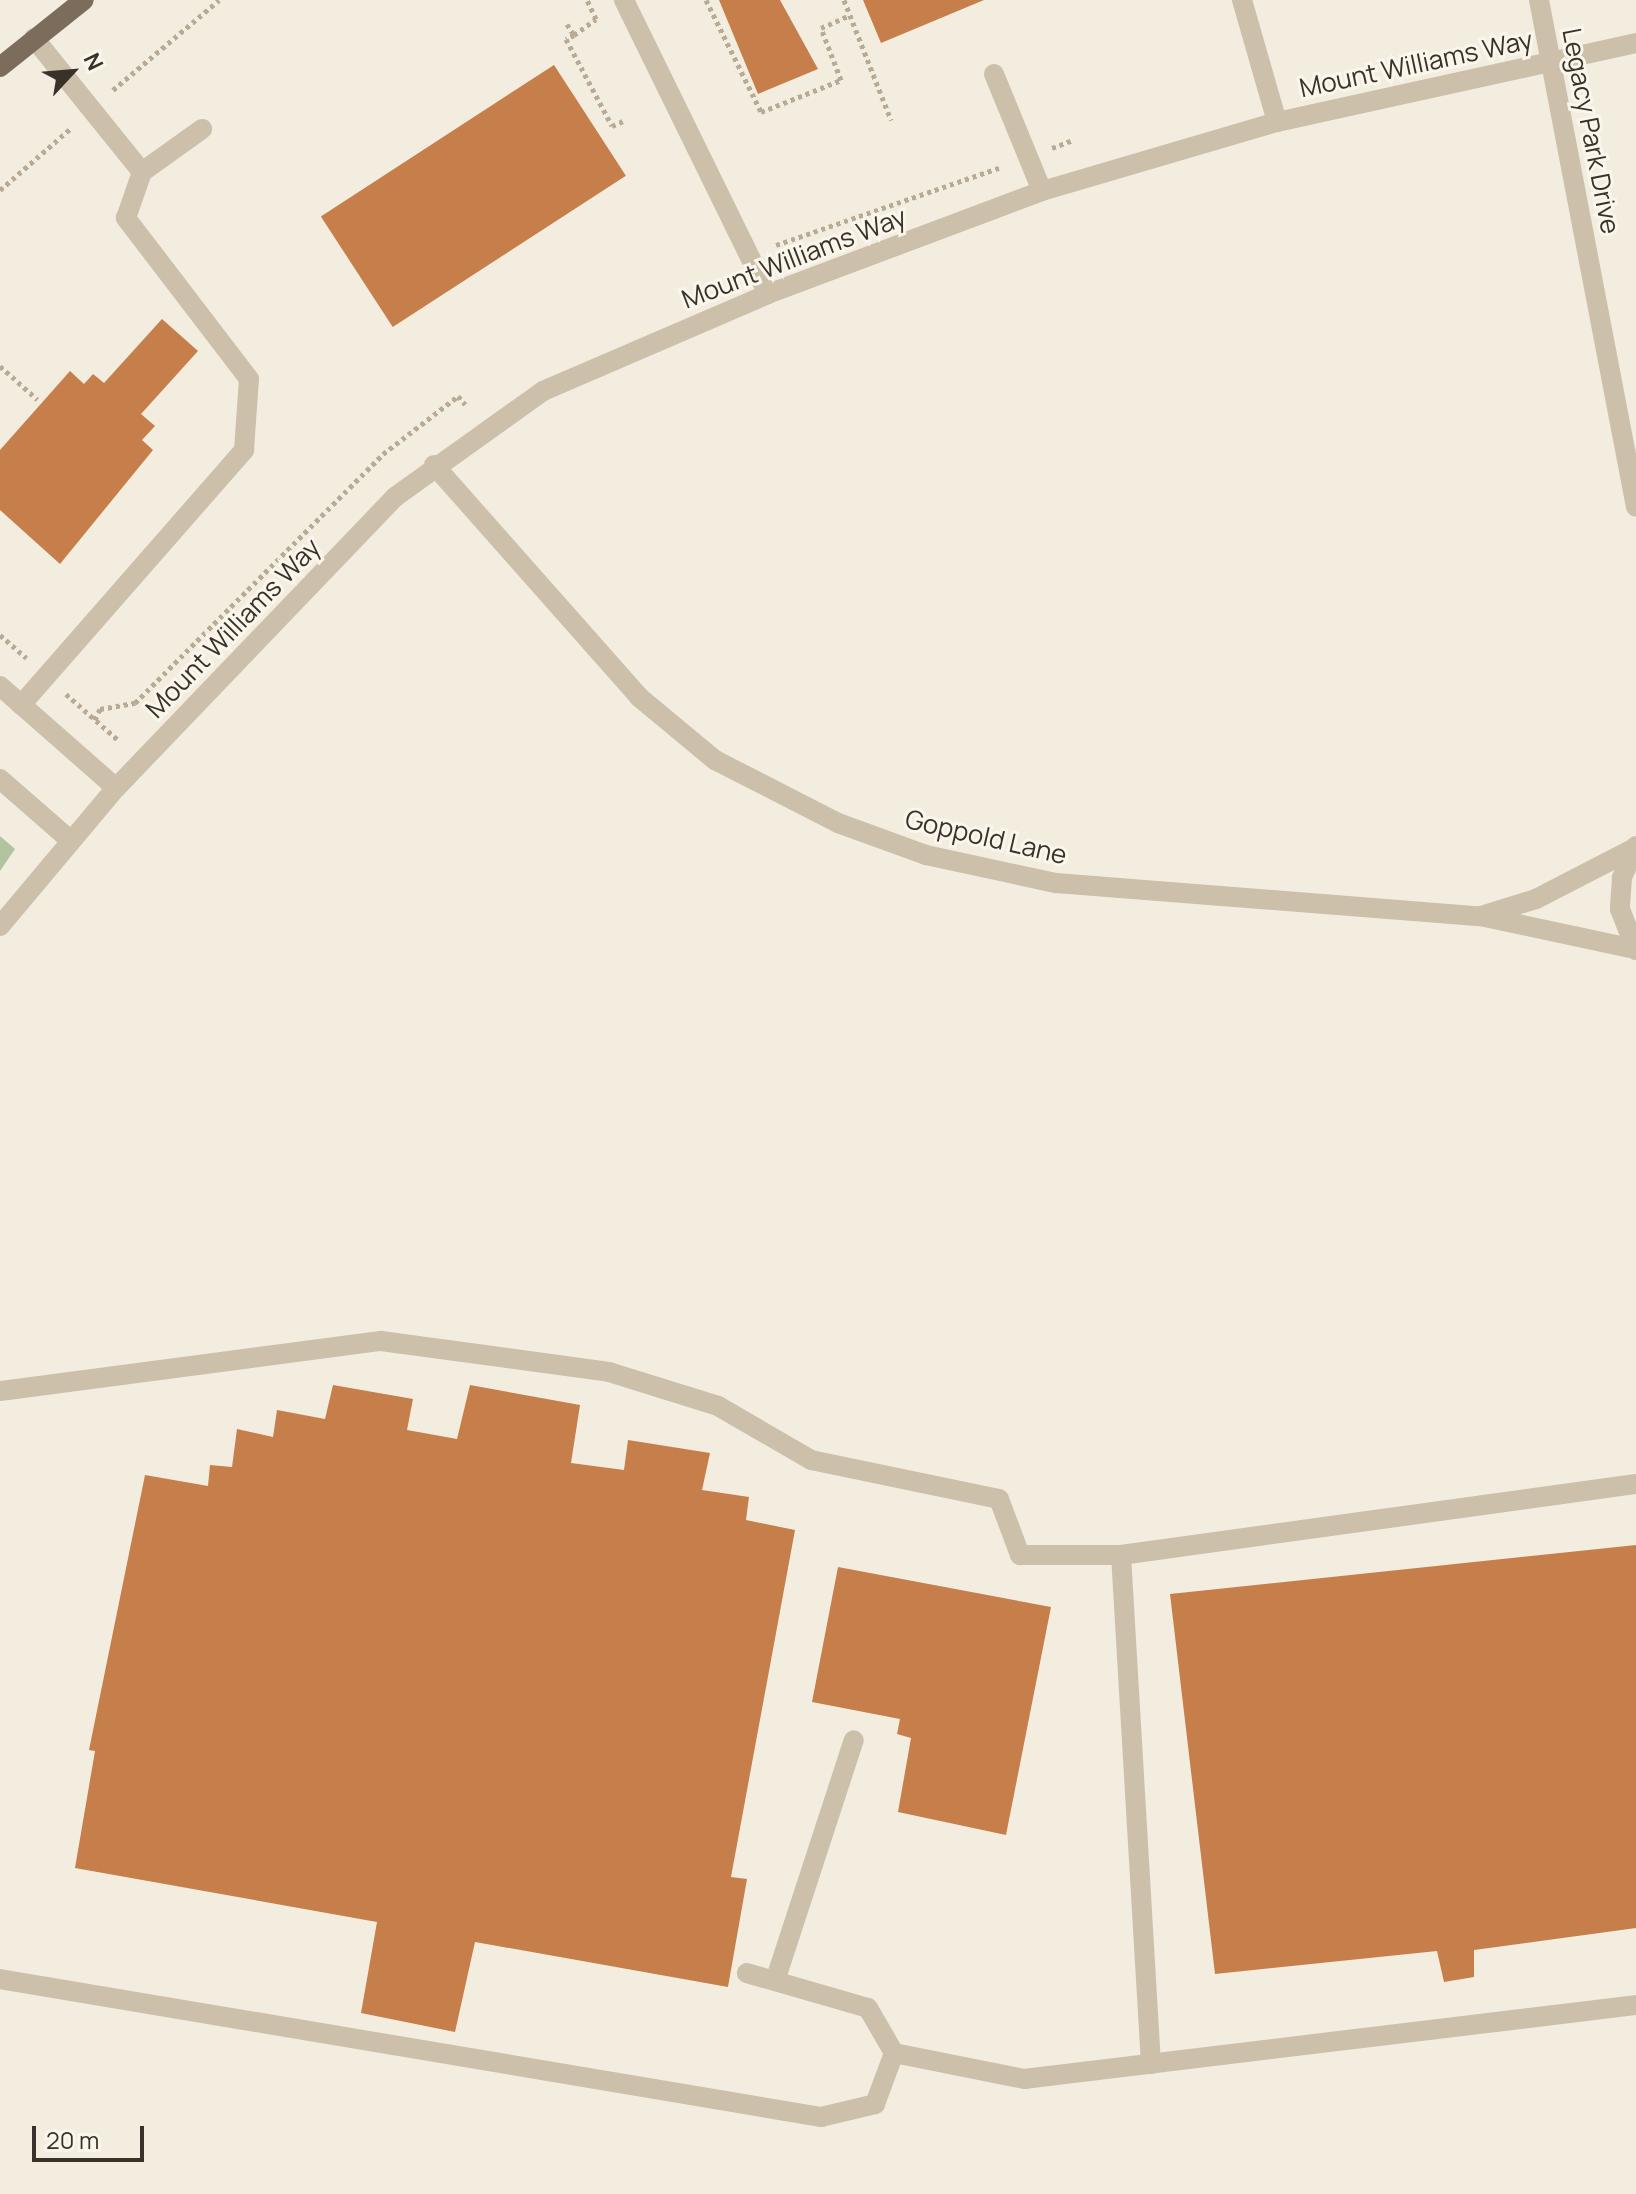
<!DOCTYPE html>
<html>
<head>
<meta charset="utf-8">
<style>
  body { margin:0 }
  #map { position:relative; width:1636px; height:2194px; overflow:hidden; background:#f3ede0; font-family:Manrope,sans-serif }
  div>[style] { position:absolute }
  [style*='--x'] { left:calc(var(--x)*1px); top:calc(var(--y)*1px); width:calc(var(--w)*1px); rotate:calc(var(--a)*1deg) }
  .green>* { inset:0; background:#b1c39f }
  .building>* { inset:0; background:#c67e4b; transform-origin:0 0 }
  .path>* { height:5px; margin-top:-2.5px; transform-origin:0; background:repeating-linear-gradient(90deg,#b8aa95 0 4px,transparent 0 8px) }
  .minor>* { height:20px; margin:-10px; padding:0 10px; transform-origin:10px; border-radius:10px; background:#ccc0ab }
  .major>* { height:20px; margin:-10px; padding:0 10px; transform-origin:10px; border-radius:10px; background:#7b6c5b }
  span { translate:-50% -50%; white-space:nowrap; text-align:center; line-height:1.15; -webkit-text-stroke:6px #faf6ec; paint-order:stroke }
  .street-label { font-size:26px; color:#3a322a }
  .north { position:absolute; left:32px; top:32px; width:80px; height:80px; -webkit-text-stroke:6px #faf6ec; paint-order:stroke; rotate:64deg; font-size:22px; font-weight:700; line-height:32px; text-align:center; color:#3a322a }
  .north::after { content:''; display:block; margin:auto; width:28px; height:36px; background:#3a322a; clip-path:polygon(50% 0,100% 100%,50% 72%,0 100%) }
  .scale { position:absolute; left:32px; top:2126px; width:112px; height:36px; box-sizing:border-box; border:4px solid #3a322a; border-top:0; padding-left:10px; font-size:24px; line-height:28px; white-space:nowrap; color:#3a322a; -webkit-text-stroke:6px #faf6ec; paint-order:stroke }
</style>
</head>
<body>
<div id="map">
  <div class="green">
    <div style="clip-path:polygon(0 836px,15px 849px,0 871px)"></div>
  </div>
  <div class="building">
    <div style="clip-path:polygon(719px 0,780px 0,818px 69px,758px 94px)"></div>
    <div style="clip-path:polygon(863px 0,984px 0,881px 43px)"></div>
    <div style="left:554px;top:65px;width:132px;height:278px;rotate:57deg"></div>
    <div style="clip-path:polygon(162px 319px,198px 351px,141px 414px,155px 426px,142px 440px,153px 450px,60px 564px,0 510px,0 450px,70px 371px,84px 384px,93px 374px,104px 383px)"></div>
    <div style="clip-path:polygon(333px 1385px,413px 1399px,407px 1430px,457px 1439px,470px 1385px,580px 1405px,571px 1463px,624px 1470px,628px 1440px,710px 1453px,702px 1490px,749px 1497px,746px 1520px,795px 1530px,731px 1877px,747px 1879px,728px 1987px,475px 1942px,455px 2032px,361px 2013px,377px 1922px,75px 1868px,95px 1751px,89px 1750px,145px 1475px,208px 1486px,210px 1465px,232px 1467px,237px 1429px,273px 1437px,277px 1410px,325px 1419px)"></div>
    <div style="clip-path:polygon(1636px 1545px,1636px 1928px,1474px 1950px,1474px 1977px,1444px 1982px,1437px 1951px,1215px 1974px,1170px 1594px)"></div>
    <div style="clip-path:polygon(838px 1567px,1051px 1607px,1006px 1835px,898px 1812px,911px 1738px,897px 1734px,900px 1719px,812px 1702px)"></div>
  </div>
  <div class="path">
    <div style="--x:706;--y:0;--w:125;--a:63.8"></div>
    <div style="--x:761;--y:112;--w:86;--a:-21.8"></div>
    <div style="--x:841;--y:80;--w:56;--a:-111"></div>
    <div style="--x:821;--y:28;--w:30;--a:-24"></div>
    <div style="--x:844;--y:0;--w:129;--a:68.6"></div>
    <div style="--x:567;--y:24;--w:13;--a:58"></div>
    <div style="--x:574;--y:35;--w:27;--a:-36"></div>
    <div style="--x:596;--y:19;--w:21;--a:-115"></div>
    <div style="--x:574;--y:35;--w:9;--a:153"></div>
    <div style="--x:566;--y:39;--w:98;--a:62.1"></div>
    <div style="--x:612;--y:126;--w:12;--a:-24"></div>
    <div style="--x:113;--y:90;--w:139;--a:-40.3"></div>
    <div style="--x:1052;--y:148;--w:22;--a:-21"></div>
    <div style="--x:0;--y:190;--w:93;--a:-41.1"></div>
    <div style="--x:776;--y:245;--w:238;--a:-19.1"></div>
    <div style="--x:0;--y:366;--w:50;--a:41.7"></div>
    <div style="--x:0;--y:635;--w:35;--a:41"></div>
    <div style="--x:66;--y:694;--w:69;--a:41.5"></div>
    <div style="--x:95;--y:720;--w:12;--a:-66"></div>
    <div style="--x:100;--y:709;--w:36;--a:-10"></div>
    <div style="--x:135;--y:703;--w:351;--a:-45.1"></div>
    <div style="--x:383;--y:454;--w:95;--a:-37.7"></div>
    <div style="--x:458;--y:396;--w:11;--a:49"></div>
  </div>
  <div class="minor">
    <div style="--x:624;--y:0;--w:327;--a:63.9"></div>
    <div style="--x:1242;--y:0;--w:127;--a:74"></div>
    <div style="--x:1539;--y:0;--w:516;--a:79.17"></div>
    <div style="--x:994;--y:74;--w:126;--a:67.7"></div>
    <div style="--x:142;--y:172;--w:74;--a:-35.6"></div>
    <div style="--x:434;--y:465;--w:310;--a:48.5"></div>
    <div style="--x:639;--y:697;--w:99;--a:39.7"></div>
    <div style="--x:715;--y:760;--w:138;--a:27.1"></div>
    <div style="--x:838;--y:823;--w:94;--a:20"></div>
    <div style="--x:926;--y:855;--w:133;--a:12.2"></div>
    <div style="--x:1056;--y:883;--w:425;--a:4.5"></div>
    <div style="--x:1480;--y:916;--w:158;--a:12"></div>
    <div style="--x:0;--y:686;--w:154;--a:41.3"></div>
    <div style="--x:21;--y:705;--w:339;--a:-48.8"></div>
    <div style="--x:244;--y:450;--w:71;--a:-86"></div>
    <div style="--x:249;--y:379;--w:203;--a:-127.4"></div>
    <div style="--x:126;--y:218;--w:49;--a:-70.8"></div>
    <div style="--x:142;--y:172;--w:172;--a:-128.9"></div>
    <div style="--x:0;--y:779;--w:93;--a:41.1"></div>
    <div style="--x:1636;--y:846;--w:35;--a:114"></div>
    <div style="--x:1622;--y:878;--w:31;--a:94"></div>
    <div style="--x:1620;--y:909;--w:44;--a:68.7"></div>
    <div style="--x:1484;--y:915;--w:54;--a:-17.1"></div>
    <div style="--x:1536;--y:899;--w:109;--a:-27.3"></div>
    <div style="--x:0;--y:926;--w:180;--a:-50"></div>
    <div style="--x:116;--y:788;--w:403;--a:-46.2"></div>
    <div style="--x:395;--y:497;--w:182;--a:-35.6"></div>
    <div style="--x:543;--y:391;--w:245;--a:-23.3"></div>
    <div style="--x:768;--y:294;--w:293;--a:-20.6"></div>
    <div style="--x:1042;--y:191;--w:245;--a:-16.4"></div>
    <div style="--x:1277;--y:122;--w:368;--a:-12.4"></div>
    <div style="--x:0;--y:1391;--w:384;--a:-7.5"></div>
    <div style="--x:381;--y:1341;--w:230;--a:7.7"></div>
    <div style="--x:609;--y:1372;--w:114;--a:17.3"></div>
    <div style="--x:718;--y:1406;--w:108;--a:30.1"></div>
    <div style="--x:811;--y:1460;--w:192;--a:11.7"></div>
    <div style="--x:999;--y:1499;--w:60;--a:69.4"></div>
    <div style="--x:1020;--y:1555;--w:101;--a:0"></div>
    <div style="--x:1121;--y:1555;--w:520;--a:-7.85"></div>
    <div style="--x:1121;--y:1555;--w:510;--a:86.63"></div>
    <div style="--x:776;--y:1978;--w:250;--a:-71.9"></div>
    <div style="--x:0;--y:1979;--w:833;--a:9.54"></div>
    <div style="--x:821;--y:2117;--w:56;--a:-13.5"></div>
    <div style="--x:875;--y:2104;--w:54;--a:-69.6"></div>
    <div style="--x:894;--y:2053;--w:52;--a:-120"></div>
    <div style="--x:868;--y:2008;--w:126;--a:-163.9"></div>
    <div style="--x:894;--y:2053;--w:133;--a:11.3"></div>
    <div style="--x:1024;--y:2079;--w:616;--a:-6.89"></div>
  </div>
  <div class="major">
    <div style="--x:0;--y:67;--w:107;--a:-38.6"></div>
  </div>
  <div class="street-label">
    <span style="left:1416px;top:64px;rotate:-12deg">Mount Williams Way</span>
    <span style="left:1591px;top:131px;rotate:79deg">Legacy Park Drive</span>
    <span style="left:794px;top:258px;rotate:-21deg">Mount Williams Way</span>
    <span style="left:233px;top:628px;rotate:-46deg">Mount Williams Way</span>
    <span style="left:986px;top:837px;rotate:13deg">Goppold Lane</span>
  </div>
  <div class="north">N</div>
  <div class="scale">20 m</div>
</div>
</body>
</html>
